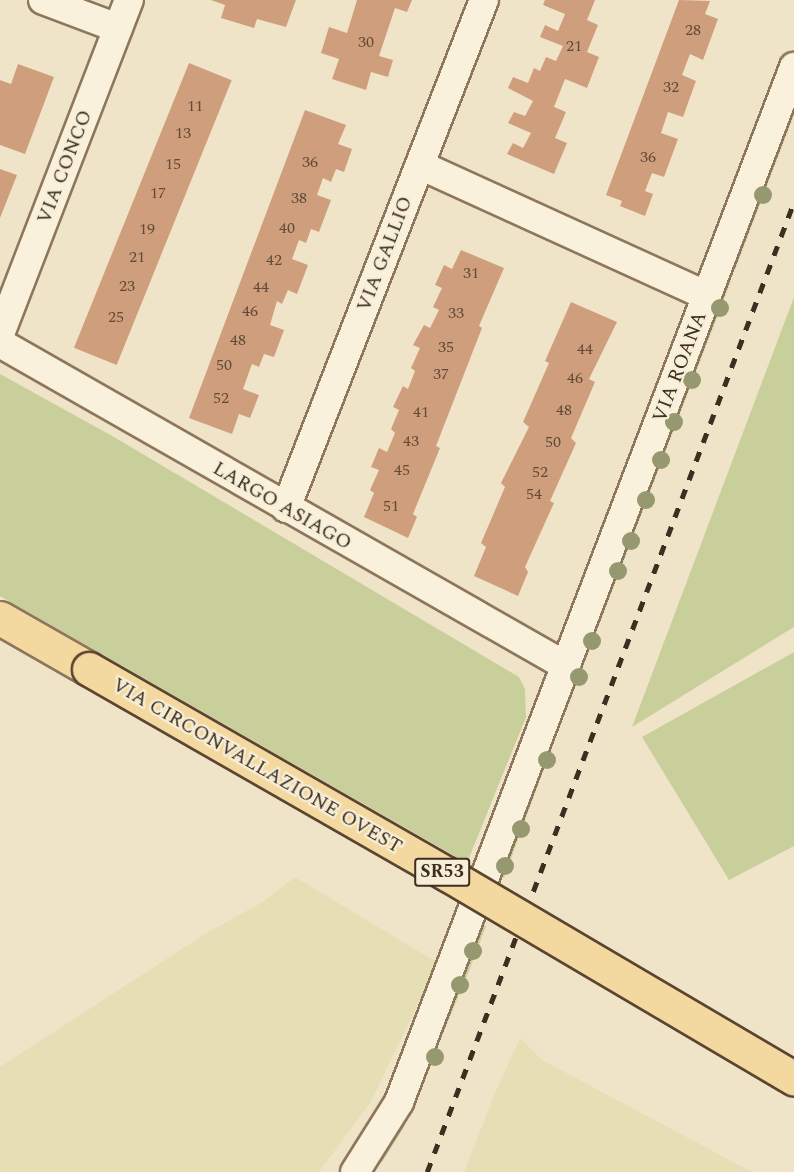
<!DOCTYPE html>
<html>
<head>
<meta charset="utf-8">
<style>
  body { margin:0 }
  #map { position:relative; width:794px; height:1172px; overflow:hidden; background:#f0e4c8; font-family:Spectral,serif }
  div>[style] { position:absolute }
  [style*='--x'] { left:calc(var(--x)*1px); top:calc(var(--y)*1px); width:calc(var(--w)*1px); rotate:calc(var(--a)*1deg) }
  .farmland>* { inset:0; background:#e6deb5 }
  .green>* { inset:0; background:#c9cf9b }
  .building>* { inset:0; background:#cf9f7d; transform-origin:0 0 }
  .roads { filter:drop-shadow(2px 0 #8d765c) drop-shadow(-2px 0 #8d765c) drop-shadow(0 2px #8d765c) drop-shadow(0 -2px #8d765c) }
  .street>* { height:28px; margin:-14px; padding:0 14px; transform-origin:14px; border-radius:14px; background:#faf1dc }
  .primary>* { height:33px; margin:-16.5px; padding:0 16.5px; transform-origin:16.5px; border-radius:16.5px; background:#f3d9a0 }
  .rail>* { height:4.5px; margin-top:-2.25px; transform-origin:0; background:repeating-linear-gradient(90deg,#3d2e20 0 10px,transparent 0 20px) }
  .bridges { filter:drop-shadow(2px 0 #5b4430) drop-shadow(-2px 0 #5b4430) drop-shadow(0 2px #5b4430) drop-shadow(0 -2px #5b4430) }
  .primary-bridge>* { height:33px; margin:-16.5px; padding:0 16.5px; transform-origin:16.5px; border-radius:16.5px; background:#f3d9a0 }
  .trees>* { width:18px; height:18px; margin:-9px; border-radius:50%; background:#96986f }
  span { translate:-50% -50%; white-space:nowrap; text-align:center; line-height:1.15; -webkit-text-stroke:4.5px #f7eed8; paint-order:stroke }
  .number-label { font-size:16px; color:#624a37 }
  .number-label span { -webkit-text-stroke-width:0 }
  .shield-label span { padding:2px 4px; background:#f7eed8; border:2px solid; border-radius:4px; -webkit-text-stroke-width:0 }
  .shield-label { font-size:18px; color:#3d2e20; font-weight:700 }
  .street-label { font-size:20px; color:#3d2e20 }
</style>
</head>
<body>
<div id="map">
  <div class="farmland">
    <div style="clip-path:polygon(295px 877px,438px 963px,370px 1103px,319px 1172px,0 1172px,0 1067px,205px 934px,261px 903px)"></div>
    <div style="clip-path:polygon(520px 1038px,542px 1060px,752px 1172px,464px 1172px,496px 1091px)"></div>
  </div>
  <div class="green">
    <div style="clip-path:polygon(794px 103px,794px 115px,735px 270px,732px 268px)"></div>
    <div style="clip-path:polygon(727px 279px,731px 281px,566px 711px,563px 710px)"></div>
    <div style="clip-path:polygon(794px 297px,794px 627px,632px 727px)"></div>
    <div style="clip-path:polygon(0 374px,114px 437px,519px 677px,525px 689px,526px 717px,467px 863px,0 596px)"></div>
    <div style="clip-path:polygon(794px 652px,794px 846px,729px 880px,642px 737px)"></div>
    <div style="clip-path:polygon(558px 724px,560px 725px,504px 878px,500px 876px)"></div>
    <div style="clip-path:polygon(483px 924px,486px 926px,467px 976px,404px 1127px,384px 1159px,373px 1172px,369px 1172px,433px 1050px)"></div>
  </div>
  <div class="building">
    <div style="clip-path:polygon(211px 0,296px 0,286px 27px,257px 19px,254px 28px,221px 18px,225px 5px)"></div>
    <div style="clip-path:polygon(357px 0,412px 0,407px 12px,395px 8px,379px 56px,393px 60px,388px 77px,371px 72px,366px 90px,332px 79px,339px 59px,321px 53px,329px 27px,347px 33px)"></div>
    <div style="clip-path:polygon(545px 0,595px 0,587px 20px,598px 25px,587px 52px,599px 57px,587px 88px,565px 79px,554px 107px,566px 112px,555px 138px,567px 143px,554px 174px,507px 154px,513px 143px,523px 148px,531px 133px,508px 123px,514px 112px,525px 116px,533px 101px,508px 88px,513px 77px,528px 83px,534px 68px,540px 71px,546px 57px,556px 61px,563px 46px,540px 37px,545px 25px,558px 31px,565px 14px,543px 5px)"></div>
    <div style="clip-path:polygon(679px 0,710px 1px,705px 14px,718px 19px,703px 60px,690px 54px,682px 75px,696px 81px,683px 117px,668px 112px,661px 133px,678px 139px,664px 177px,652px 173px,645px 191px,653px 194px,645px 216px,620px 206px,622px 201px,606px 195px)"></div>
    <div style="left:189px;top:63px;width:46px;height:307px;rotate:22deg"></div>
    <div style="clip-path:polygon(18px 64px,54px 77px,25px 154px,0 145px,0 80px,11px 84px)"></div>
    <div style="clip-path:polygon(305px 110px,346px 125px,338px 144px,352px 149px,344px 172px,336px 169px,331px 182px,323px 178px,317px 195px,331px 200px,319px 232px,311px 229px,306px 243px,299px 240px,292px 259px,308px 265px,297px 294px,288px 290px,282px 304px,277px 301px,270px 325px,284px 330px,274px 357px,264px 354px,259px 367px,252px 364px,243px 389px,259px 395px,250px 418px,239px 414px,232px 434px,189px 418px)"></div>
    <div style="clip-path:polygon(0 169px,17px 175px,0 218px)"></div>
    <div style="clip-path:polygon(461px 250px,504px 268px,479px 326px,482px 328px,436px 446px,440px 448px,413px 514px,417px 517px,408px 538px,364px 517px,374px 493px,370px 490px,379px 470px,371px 467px,379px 448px,387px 452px,395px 433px,391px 429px,399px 410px,393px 407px,403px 386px,408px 389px,415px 371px,411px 368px,420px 348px,413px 345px,424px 325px,430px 328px,439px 310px,433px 307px,442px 288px,435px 285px,444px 265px,452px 269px)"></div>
    <div style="clip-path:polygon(571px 302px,617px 322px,589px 379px,595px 382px,571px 438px,576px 443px,550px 501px,554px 503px,525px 567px,528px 572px,518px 596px,474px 576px,486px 547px,481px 543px,505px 487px,501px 483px,529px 427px,523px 422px,549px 363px,545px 361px)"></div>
  </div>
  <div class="roads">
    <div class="street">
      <div style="--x:43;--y:0;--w:80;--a:20.5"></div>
      <div style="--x:420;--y:165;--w:315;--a:24.5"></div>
      <div style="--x:0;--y:334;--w:358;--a:-68.9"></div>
      <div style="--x:0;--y:343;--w:652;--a:29.71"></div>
      <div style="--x:286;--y:508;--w:545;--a:-68.71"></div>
      <div style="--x:355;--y:1172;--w:83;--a:-57.8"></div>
      <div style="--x:399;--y:1102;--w:1108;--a:-69.11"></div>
    </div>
    <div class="primary">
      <div style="--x:0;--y:618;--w:103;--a:29.8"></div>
    </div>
  </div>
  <div class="rail">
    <div style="--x:427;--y:1172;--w:1037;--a:-69.28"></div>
  </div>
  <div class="bridges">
    <div class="primary-bridge">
      <div style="--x:89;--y:669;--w:413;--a:29.8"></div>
      <div style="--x:447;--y:874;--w:403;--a:30.5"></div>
    </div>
  </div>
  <div class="trees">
    <div style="left:763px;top:195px"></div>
    <div style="left:720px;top:308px"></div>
    <div style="left:692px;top:380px"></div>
    <div style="left:674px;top:422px"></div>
    <div style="left:661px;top:460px"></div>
    <div style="left:646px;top:500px"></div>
    <div style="left:631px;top:541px"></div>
    <div style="left:618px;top:571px"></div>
    <div style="left:592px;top:641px"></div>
    <div style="left:579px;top:677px"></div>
    <div style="left:547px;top:760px"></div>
    <div style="left:521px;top:829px"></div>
    <div style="left:505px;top:866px"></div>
    <div style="left:473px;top:951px"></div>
    <div style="left:460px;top:985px"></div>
    <div style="left:435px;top:1057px"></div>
  </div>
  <div class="number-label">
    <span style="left:693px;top:30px">28</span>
    <span style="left:366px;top:42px">30</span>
    <span style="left:574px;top:46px">21</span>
    <span style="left:671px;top:87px">32</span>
    <span style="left:195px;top:106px">11</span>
    <span style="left:183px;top:133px">13</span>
    <span style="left:648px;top:157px">36</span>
    <span style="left:310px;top:162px">36</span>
    <span style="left:173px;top:164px">15</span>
    <span style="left:158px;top:193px">17</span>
    <span style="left:299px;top:198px">38</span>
    <span style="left:287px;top:228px">40</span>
    <span style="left:147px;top:229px">19</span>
    <span style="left:137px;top:257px">21</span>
    <span style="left:274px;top:260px">42</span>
    <span style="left:471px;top:273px">31</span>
    <span style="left:127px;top:286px">23</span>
    <span style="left:261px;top:287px">44</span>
    <span style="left:250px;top:311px">46</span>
    <span style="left:456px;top:313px">33</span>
    <span style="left:116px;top:317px">25</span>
    <span style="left:238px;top:340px">48</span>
    <span style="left:446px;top:347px">35</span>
    <span style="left:585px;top:349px">44</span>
    <span style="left:224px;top:365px">50</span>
    <span style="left:441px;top:374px">37</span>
    <span style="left:575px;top:378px">46</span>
    <span style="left:221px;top:398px">52</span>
    <span style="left:564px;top:410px">48</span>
    <span style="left:421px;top:412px">41</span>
    <span style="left:411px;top:441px">43</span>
    <span style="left:553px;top:442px">50</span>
    <span style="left:402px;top:470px">45</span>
    <span style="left:540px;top:472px">52</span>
    <span style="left:534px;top:494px">54</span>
    <span style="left:391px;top:506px">51</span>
  </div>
  <div class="shield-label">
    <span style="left:442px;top:872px">SR53</span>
  </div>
  <div class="street-label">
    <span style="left:65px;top:167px;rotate:-69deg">VIA CONCO</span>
    <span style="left:385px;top:254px;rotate:-69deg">VIA GALLIO</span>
    <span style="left:680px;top:367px;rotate:-69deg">VIA ROANA</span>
    <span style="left:282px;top:506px;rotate:30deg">LARGO ASIAGO</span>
    <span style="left:257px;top:766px;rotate:30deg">VIA CIRCONVALLAZIONE OVEST</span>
  </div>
</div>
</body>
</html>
